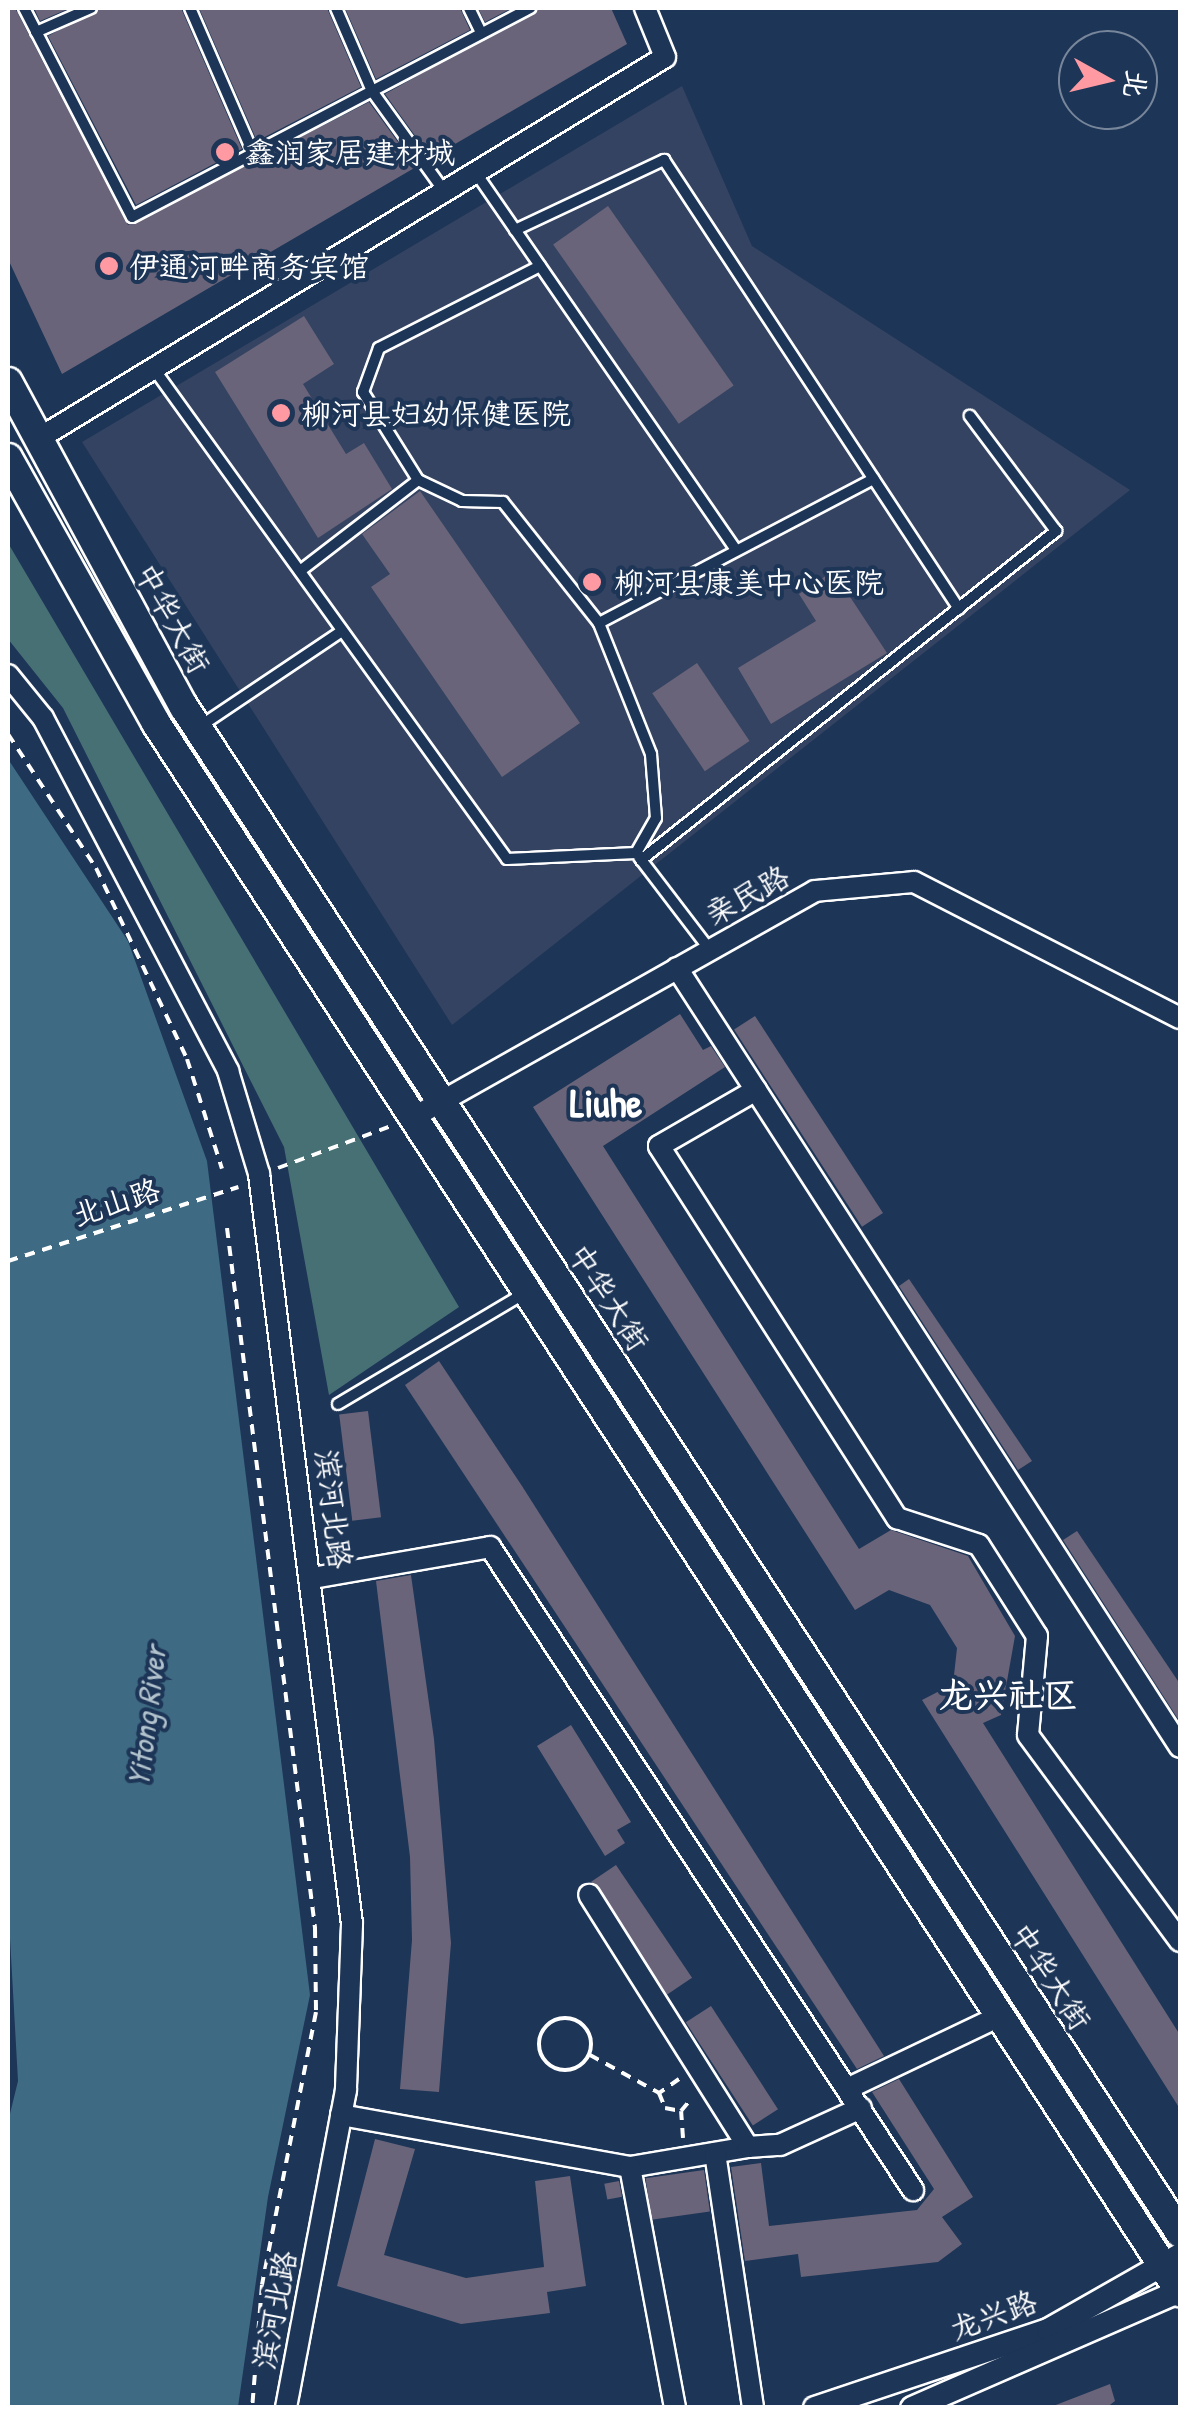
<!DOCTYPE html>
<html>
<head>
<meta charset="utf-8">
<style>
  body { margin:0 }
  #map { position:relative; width:1188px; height:2415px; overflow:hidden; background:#1d3557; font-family:"Patrick Hand","LXGW WenKai TC",sans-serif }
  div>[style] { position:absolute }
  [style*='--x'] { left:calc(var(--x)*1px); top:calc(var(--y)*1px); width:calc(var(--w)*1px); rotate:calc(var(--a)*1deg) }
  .built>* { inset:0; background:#344361 }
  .green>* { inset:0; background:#477075 }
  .water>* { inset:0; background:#3e6a83 }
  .building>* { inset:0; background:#696479; transform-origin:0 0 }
  .path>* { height:4px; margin-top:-2px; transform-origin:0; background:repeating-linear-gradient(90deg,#fff 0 10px,transparent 0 18px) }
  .path>.ring { margin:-2px; padding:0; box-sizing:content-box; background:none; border:4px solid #fff; border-radius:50% }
  .roads { filter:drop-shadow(2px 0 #fff) drop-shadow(-2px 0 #fff) drop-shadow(0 2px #fff) drop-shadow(0 -2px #fff) }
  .service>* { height:10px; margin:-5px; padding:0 5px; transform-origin:5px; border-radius:5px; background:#1d3557 }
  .minor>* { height:20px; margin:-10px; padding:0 10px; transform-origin:10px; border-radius:10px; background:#1d3557 }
  .tertiary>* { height:22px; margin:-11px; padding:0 11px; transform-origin:11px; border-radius:11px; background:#1d3557 }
  .secondary>* { height:28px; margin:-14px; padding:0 14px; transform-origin:14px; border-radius:14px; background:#1d3557 }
  .path-bridge>* { height:4px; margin-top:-2px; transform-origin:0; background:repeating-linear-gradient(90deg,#fff 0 10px,transparent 0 18px) }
  .dots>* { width:28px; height:28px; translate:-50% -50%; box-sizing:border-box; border:5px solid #1d3557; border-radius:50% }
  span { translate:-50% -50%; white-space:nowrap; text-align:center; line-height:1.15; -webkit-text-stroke:8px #1d3557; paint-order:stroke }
  .poi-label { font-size:30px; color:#fff }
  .left { translate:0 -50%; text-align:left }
  .street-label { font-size:30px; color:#fff }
  .water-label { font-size:32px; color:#b2c3cd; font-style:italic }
  .quarter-label { font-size:35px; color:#fff; font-weight:700 }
  .district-label { font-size:40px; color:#fff; font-weight:700 }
  .frame { position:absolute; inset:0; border:10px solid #fff; pointer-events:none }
  .north { position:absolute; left:1058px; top:30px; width:100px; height:100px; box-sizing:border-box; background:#1d3557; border:2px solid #77869a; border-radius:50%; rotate:98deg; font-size:28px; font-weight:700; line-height:40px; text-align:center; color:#fff }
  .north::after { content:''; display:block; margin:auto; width:35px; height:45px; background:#ff9aa2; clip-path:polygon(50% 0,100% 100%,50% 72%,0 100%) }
</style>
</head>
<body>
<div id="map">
  <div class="built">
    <div style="clip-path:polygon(682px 86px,752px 246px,1130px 490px,452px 1025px,82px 442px)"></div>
  </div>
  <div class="green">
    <div style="clip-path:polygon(8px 543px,459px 1307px,329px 1395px,284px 1147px,63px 708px,8px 639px)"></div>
  </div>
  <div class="water">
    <div style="clip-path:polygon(8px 759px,128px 941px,207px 1161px,310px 1995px,268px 2197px,238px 2407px,8px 2407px,8px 2122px,18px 2081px,8px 1903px)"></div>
  </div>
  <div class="building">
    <div style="clip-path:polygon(8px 8px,15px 8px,128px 225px,369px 102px,416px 167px,62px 374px,8px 259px)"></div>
    <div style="clip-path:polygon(34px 8px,70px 8px,40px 21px)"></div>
    <div style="clip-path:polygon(100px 8px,181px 8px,242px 149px,136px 205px,48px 36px)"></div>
    <div style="clip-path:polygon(199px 8px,327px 8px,361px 87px,257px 141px)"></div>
    <div style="clip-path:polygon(345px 8px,460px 8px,470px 30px,376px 79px)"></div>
    <div style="clip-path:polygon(478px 8px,512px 8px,485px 22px)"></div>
    <div style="clip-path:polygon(539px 8px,611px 8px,627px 44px,431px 158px,385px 94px)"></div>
    <div style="left:608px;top:206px;width:219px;height:67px;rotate:55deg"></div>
    <div style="clip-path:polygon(304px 316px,334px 364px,303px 384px,346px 454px,364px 443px,392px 489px,318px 538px,215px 372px)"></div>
    <div style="clip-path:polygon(420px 491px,580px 723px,502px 777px,371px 587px,390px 574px,362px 534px)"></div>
    <div style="clip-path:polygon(833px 571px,887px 653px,771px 724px,738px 668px,816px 621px,799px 594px)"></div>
    <div style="left:697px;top:663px;width:94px;height:54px;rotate:56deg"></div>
    <div style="clip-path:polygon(680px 1014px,703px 1050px,711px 1046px,725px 1067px,603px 1146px,859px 1549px,891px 1530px,968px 1556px,1015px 1636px,1001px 1715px,983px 1723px,1180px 2035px,1180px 2109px,922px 1700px,953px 1684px,957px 1648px,930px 1605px,889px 1590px,855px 1610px,533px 1107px)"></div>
    <div style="left:755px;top:1016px;width:235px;height:25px;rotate:57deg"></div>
    <div style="clip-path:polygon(909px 1279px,1032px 1461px,1018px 1470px,899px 1286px)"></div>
    <div style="clip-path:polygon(439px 1361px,522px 1486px,884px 2056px,857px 2069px,405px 1385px)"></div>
    <div style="left:368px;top:1411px;width:107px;height:29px;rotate:83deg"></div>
    <div style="clip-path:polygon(1077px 1531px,1180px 1684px,1180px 1722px,1063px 1540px)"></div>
    <div style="clip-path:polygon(411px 1575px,434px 1739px,451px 1943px,439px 2092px,400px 2089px,412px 1940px,410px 1857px,376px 1581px)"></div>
    <div style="clip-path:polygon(571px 1725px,631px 1822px,617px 1830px,625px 1843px,605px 1856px,537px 1746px)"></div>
    <div style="left:616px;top:1865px;width:136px;height:30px;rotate:56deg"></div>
    <div style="left:711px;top:2006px;width:123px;height:30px;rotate:57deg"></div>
    <div style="clip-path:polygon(899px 2079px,973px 2197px,942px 2217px,962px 2244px,938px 2262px,801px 2277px,798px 2254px,745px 2261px,731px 2167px,761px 2163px,769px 2226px,917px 2210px,934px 2189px,872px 2092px)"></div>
    <div style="clip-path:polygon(375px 2139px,415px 2149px,384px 2255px,466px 2278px,544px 2267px,535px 2181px,570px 2176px,586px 2286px,547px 2292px,550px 2313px,461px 2324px,337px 2286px)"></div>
    <div style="left:704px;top:2170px;width:42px;height:59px;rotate:82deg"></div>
    <div style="left:619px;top:2181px;width:16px;height:15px;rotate:79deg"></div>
    <div style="clip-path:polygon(1110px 2384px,1115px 2401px,1106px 2408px,1048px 2408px)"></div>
  </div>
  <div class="path">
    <div style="--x:8;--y:734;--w:160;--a:56.7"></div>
    <div style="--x:96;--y:868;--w:212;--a:64.5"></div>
    <div style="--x:187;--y:1059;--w:115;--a:72.3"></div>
    <div style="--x:278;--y:1168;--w:121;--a:-20.4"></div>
    <div style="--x:227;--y:1228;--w:706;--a:82.83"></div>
    <div style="--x:315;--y:1928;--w:84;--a:89.3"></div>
    <div style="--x:316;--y:2012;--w:278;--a:101.2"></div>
    <div style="--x:262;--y:2285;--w:123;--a:94.6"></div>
    <div class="ring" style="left:539px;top:2018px;width:48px;height:48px"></div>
    <div style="--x:590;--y:2055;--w:79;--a:28.8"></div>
    <div style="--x:679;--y:2079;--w:24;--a:145"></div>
    <div style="--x:659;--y:2093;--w:16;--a:68"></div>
    <div style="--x:665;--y:2108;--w:16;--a:11"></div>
    <div style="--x:683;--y:2138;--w:27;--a:-94"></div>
    <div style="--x:681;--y:2111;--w:17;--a:-50"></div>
  </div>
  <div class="roads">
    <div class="service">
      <div style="--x:24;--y:8;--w:235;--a:62.7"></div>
      <div style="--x:132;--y:217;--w:450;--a:-27.7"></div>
      <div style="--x:190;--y:8;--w:158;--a:66.5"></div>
      <div style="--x:336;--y:8;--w:90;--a:66.6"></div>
      <div style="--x:372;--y:91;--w:123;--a:54.2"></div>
      <div style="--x:469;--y:8;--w:28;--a:64"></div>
      <div style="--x:36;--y:32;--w:60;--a:-23.6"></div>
      <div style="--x:476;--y:173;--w:458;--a:55.4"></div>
      <div style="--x:515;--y:230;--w:165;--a:-25.2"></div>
      <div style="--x:664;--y:160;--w:537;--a:56.69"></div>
      <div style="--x:540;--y:266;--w:181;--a:153"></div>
      <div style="--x:379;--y:348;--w:47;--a:110"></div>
      <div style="--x:363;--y:392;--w:104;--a:58"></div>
      <div style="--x:418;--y:480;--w:49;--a:25.5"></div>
      <div style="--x:462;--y:501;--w:41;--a:1.4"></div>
      <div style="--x:503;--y:502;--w:154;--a:51.6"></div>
      <div style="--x:154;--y:369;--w:604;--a:54.23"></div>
      <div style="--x:507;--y:859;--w:129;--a:-2.7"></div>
      <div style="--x:636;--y:853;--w:40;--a:-60.3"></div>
      <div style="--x:656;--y:818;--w:64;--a:-94.5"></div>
      <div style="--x:651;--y:754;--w:141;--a:-111.7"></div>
      <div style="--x:599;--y:623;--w:310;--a:-27.7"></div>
      <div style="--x:300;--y:571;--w:149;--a:-37.6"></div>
      <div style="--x:199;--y:727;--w:172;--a:-33.9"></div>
      <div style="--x:639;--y:857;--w:117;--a:52.6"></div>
      <div style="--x:641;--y:860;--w:530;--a:-38.41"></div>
      <div style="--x:1056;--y:531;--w:144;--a:-126.8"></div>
      <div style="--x:338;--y:1404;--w:220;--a:-30.7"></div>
    </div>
    <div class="minor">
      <div style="--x:38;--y:439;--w:734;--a:-31.35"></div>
      <div style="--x:665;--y:57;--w:53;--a:-112.2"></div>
      <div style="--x:8;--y:675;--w:55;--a:50.9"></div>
      <div style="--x:43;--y:718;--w:399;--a:62.3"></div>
      <div style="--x:228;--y:1071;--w:108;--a:73.2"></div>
      <div style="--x:259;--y:1174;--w:756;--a:82.93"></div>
      <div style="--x:352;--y:1924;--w:166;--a:92.1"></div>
      <div style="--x:346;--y:2090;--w:324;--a:100.7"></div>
      <div style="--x:677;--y:968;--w:927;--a:57.15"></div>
      <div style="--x:756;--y:1090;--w:112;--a:150"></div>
      <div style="--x:659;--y:1146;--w:442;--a:57.4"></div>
      <div style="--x:897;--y:1518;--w:86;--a:18.2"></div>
      <div style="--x:979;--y:1545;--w:108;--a:57.5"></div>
      <div style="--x:1037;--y:1636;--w:99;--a:95.2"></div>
      <div style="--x:1028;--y:1735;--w:256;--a:53.6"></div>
      <div style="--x:414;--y:1117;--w:460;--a:-29.4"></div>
      <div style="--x:815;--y:891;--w:99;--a:-5.2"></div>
      <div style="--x:914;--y:882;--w:299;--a:27.1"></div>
      <div style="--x:313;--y:1578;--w:180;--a:-9.9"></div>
      <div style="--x:490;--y:1547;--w:770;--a:56.66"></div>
      <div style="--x:849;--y:2088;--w:167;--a:-25.5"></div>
      <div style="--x:341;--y:2115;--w:294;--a:10.2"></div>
      <div style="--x:630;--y:2167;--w:120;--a:-9.6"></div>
      <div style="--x:748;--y:2147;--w:298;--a:-122.2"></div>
      <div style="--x:748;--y:2147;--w:32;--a:-4"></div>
      <div style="--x:780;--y:2145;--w:89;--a:-24.6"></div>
      <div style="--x:715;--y:2153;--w:258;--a:81.5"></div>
      <div style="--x:630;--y:2167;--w:245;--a:79.4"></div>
    </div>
    <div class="tertiary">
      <div style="--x:815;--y:2408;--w:246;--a:-18.5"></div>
      <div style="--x:1048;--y:2330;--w:152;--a:-29.6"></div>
      <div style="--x:912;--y:2408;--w:292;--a:-23.6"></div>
    </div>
    <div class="secondary">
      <div style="--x:8;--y:382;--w:370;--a:61.6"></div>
      <div style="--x:184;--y:707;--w:1822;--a:56.87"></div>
      <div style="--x:8;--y:458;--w:304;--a:60.8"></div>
      <div style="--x:156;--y:723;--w:1874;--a:56.87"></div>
    </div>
  </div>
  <div class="path-bridge">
    <div style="--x:8;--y:1261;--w:242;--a:-17.8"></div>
  </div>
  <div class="dots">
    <div style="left:225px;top:152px;background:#ff9aa2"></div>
    <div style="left:109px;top:266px;background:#ff9aa2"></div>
    <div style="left:281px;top:413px;background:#ff9aa2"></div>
    <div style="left:592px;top:582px;background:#ff9aa2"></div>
  </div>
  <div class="poi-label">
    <span class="left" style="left:245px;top:152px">鑫润家居建材城</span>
    <span class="left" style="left:129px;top:266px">伊通河畔商务宾馆</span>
    <span class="left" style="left:301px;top:413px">柳河县妇幼保健医院</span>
    <span class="left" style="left:614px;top:582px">柳河县康美中心医院</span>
  </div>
  <div class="street-label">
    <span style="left:173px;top:618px;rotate:61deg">中华大街</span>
    <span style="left:747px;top:895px;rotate:-29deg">亲民路</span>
    <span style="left:116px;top:1202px;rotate:-18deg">北山路</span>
    <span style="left:609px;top:1297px;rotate:57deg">中华大街</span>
    <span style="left:334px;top:1509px;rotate:83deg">滨河北路</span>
    <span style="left:1051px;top:1976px;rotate:57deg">中华大街</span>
    <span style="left:274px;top:2310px;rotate:-79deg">滨河北路</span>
    <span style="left:993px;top:2315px;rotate:-20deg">龙兴路</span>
  </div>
  <div class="water-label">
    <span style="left:147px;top:1716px;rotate:-83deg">Yitong River</span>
  </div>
  <div class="quarter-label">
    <span style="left:1008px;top:1695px">龙兴社区</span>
  </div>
  <div class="district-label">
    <span style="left:606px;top:1102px">Liuhe</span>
  </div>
  <div class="frame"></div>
  <div class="north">北</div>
</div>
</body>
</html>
